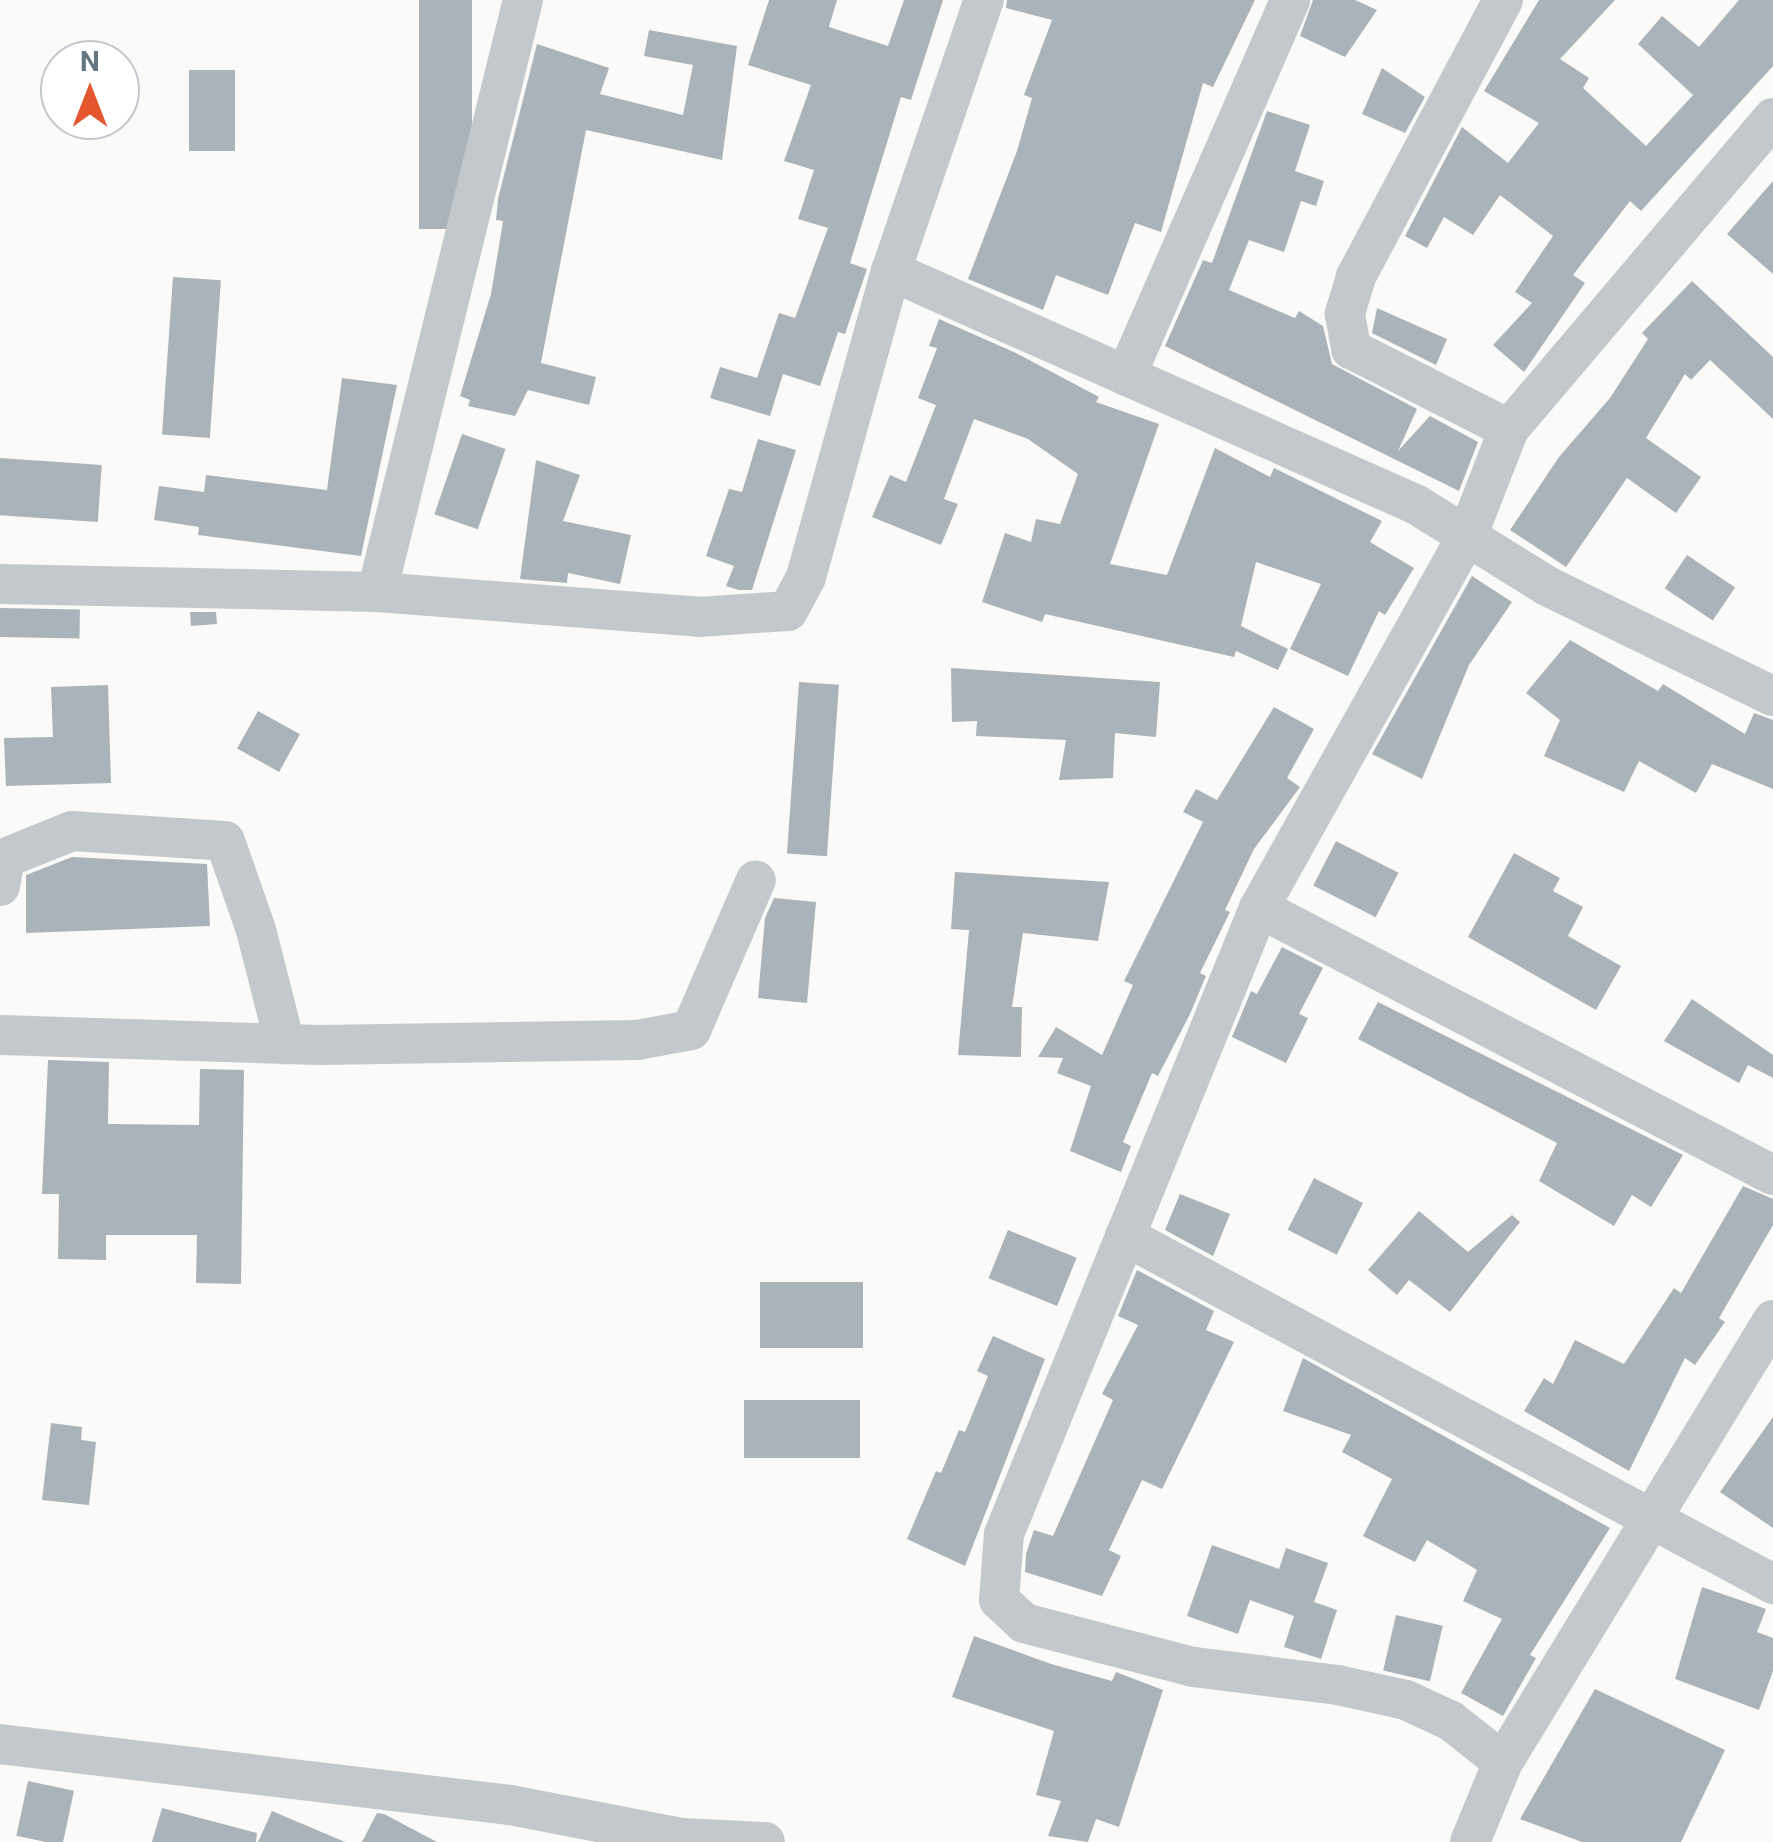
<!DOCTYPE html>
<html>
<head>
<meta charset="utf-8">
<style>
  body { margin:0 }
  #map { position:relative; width:1773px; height:1842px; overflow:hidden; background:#fafaf8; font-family:Roboto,sans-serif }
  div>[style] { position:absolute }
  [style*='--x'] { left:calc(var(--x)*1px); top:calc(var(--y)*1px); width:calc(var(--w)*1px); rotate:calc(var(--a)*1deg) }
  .building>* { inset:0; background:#aab3b9; transform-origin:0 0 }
  .minor>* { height:40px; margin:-20px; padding:0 20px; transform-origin:20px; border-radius:20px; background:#c3c8cc }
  span { translate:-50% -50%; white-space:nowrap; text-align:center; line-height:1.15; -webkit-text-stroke:10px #fff; paint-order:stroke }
  .north { position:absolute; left:40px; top:40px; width:100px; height:100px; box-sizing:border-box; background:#fff; border:2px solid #c1c8cd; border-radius:50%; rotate:0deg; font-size:28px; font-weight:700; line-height:40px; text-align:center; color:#657683 }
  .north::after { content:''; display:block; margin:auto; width:35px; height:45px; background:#e4572e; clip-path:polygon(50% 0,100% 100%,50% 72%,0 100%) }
</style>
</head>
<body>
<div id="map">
  <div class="building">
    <div style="left:419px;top:0;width:53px;height:229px"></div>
    <div style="clip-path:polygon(769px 0,837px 0,829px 27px,888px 46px,904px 0,943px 0,911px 100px,901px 97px,850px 263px,867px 269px,845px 334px,838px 332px,820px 386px,783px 374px,770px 416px,710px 398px,720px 367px,757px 378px,779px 313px,795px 318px,828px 228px,798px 219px,814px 170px,784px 161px,811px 85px,748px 65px)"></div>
    <div style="clip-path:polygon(1007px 0,1255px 0,1213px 87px,1203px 83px,1161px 232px,1135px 223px,1108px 295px,1056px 275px,1043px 310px,968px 279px,1017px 151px,1032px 98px,1024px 95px,1052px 20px,1006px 8px)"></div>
    <div style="clip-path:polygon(1313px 0,1355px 0,1377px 10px,1345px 57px,1300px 36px)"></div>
    <div style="clip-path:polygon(1539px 0,1615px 0,1560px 59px,1589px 78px,1583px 88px,1646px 146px,1693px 95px,1638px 44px,1662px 16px,1699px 47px,1739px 0,1773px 0,1773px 66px,1641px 211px,1630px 201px,1573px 275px,1585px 283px,1524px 372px,1493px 345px,1532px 303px,1515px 292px,1553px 236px,1500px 195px,1473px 235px,1444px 217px,1427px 248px,1405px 236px,1462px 127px,1508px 163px,1539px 123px,1484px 91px)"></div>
    <div style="clip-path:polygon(649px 30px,737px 46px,722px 160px,586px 130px,541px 363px,596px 377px,589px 405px,528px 390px,515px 416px,468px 406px,470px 400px,460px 396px,491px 294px,503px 221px,496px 220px,498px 199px,537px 44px,609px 68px,600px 94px,683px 115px,693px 65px,644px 56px)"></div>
    <div style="clip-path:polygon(1382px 68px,1425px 97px,1405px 133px,1362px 114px)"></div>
    <div style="left:189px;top:70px;width:46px;height:81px"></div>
    <div style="clip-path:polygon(1267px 111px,1310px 125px,1295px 171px,1324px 181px,1316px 206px,1301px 201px,1284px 252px,1249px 240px,1229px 290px,1295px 318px,1299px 311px,1323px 326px,1332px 364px,1417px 409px,1398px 451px,1430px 416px,1478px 442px,1459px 491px,1165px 346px,1203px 260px,1212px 263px)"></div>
    <div style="clip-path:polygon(1773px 181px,1773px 274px,1727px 234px)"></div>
    <div style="left:173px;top:277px;width:48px;height:158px;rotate:4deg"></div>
    <div style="clip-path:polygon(1692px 281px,1773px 357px,1773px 419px,1710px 360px,1691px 380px,1685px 374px,1646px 438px,1701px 477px,1676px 513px,1627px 478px,1566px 567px,1510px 530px,1559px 457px,1610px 398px,1648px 339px,1642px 333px)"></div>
    <div style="clip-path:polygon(1377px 308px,1447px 339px,1436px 365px,1372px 333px)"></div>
    <div style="clip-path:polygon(939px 319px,1016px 353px,1099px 397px,1096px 402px,1159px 424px,1110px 564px,1167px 575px,1215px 448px,1270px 477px,1274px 468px,1382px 521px,1370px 542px,1414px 568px,1385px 615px,1379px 611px,1348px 676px,1290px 649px,1321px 584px,1256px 562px,1241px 626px,1288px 649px,1278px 670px,1236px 651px,1234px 657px,1045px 614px,1042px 622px,982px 602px,1005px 533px,1031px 542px,1036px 519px,1060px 524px,1078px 474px,1028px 439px,974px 419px,944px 499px,958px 504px,941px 545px,872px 517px,890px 475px,906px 482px,936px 405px,918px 398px,937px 348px,929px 346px)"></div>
    <div style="clip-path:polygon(342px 378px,397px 385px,361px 556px,198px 535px,199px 527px,154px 520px,159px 486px,204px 492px,206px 475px,327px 490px)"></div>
    <div style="left:462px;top:434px;width:46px;height:85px;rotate:19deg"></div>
    <div style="clip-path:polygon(758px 439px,796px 450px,752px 590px,739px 590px,726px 586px,734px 566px,706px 556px,729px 489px,742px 492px)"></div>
    <div style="left:0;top:458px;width:102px;height:57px;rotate:4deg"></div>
    <div style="clip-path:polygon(536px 460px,580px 475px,563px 521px,631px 535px,620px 584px,568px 573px,567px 583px,520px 579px)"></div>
    <div style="left:1687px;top:555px;width:58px;height:40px;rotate:34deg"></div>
    <div style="clip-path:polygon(1472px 576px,1512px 602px,1469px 665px,1422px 779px,1372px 754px)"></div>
    <div style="left:0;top:608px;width:80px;height:29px;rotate:1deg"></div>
    <div style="clip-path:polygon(190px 612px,216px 612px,217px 624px,191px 626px)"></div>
    <div style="clip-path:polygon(1570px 640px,1658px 691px,1663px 684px,1745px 734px,1754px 713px,1773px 720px,1773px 789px,1712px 764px,1696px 793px,1639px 761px,1624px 792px,1544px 756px,1560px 720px,1526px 693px)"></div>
    <div style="clip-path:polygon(951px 668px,1160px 682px,1156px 737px,1115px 733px,1113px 778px,1059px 780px,1066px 740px,976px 736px,977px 721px,952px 722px)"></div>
    <div style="left:799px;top:682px;width:40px;height:172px;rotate:4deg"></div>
    <div style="clip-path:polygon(108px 685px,111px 783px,6px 786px,4px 738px,53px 737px,51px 687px)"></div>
    <div style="clip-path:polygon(1274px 707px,1314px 729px,1287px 778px,1300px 787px,1254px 849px,1225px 910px,1230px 912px,1200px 973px,1206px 976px,1190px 1014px,1158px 1076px,1152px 1073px,1123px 1142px,1131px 1146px,1121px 1172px,1070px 1151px,1091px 1086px,1057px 1073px,1063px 1058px,1038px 1057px,1056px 1027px,1102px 1055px,1133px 985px,1124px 981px,1203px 822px,1183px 812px,1196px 789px,1217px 800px)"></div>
    <div style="left:258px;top:711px;width:48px;height:43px;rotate:29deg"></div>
    <div style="left:1336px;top:841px;width:70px;height:50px;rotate:27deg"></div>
    <div style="clip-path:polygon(1514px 853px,1560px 878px,1553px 891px,1583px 907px,1568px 936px,1621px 966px,1596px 1010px,1468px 937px)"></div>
    <div style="clip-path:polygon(72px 857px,207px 864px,210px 926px,26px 933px,26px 875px)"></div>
    <div style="clip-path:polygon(955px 872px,1109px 882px,1098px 941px,1023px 933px,1012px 1007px,1022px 1007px,1021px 1057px,958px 1055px,969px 930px,951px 929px)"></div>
    <div style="clip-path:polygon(774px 898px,816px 902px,807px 1003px,758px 998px,765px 918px)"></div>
    <div style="clip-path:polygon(1282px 947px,1323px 968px,1299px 1014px,1308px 1018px,1286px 1063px,1232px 1037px,1251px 991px,1257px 994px)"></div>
    <div style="clip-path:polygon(1692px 999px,1773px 1055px,1773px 1078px,1748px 1065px,1739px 1083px,1664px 1041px)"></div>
    <div style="clip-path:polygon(1378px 1002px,1683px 1155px,1651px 1207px,1632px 1195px,1614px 1226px,1539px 1181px,1557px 1143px,1358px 1039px)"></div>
    <div style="clip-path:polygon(48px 1060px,109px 1062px,108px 1124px,199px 1125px,200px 1069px,244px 1070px,241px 1284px,196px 1283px,197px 1235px,106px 1235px,106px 1260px,58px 1259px,59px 1194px,42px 1194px)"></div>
    <div style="left:1314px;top:1178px;width:55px;height:58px;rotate:27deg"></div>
    <div style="clip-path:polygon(1743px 1186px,1773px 1199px,1773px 1225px,1719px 1318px,1725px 1322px,1695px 1365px,1685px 1358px,1629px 1471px,1524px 1411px,1544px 1378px,1553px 1384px,1575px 1340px,1624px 1364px,1674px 1288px,1681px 1293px)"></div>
    <div style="clip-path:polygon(1180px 1194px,1230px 1214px,1213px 1256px,1165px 1230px)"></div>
    <div style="clip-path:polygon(1419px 1211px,1468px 1252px,1512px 1215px,1520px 1222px,1450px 1312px,1409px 1280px,1397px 1295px,1368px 1270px)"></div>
    <div style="left:1008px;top:1230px;width:74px;height:52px;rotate:22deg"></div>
    <div style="clip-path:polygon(1137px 1270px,1214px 1311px,1206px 1330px,1234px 1342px,1162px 1489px,1142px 1480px,1109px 1550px,1121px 1556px,1102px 1596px,1025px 1572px,1026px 1554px,1034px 1530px,1053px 1536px,1113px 1400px,1102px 1394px,1138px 1325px,1118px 1316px)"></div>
    <div style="left:760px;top:1282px;width:103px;height:66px"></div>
    <div style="clip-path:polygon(993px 1336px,1045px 1359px,965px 1566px,907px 1539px,936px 1471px,941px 1473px,959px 1430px,965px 1432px,988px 1376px,977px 1371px)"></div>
    <div style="clip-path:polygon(1303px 1358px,1610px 1528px,1530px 1655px,1536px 1658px,1503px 1716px,1461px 1693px,1502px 1619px,1463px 1601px,1477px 1570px,1427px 1540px,1415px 1562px,1363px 1536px,1392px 1479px,1342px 1452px,1351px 1435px,1283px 1411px)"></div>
    <div style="left:744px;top:1400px;width:116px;height:58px"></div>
    <div style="clip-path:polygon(1773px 1417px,1773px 1528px,1720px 1492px)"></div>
    <div style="clip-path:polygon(51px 1423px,82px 1427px,81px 1440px,96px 1442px,89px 1505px,42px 1500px)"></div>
    <div style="clip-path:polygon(1212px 1545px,1279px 1569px,1286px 1548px,1328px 1563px,1314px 1602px,1337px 1610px,1321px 1659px,1284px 1647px,1294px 1616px,1250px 1600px,1238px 1634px,1187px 1616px)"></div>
    <div style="clip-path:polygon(1702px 1587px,1766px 1609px,1757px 1632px,1773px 1638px,1773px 1671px,1759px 1710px,1675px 1679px)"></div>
    <div style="left:1396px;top:1615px;width:48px;height:57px;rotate:13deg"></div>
    <div style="clip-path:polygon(974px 1636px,1051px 1664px,1112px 1681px,1116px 1672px,1163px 1690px,1119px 1827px,1096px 1819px,1088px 1842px,1048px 1836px,1061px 1801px,1036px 1795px,1054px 1731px,952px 1697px)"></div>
    <div style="clip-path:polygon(1595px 1689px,1725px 1750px,1681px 1842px,1582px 1842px,1520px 1819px)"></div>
    <div style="left:28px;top:1781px;width:47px;height:56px;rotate:12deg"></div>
    <div style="clip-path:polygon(162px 1808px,257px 1833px,256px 1842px,152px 1842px)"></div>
    <div style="clip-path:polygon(272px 1811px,345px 1842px,258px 1842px)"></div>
    <div style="clip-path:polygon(377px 1813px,384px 1814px,437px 1842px,362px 1842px)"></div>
  </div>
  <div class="minor">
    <div style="--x:1503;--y:0;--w:314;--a:118"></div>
    <div style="--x:1356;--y:277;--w:39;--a:107"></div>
    <div style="--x:1345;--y:314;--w:36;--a:80"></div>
    <div style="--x:1351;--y:349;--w:177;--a:26.9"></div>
    <div style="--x:891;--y:271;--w:576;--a:23.98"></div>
    <div style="--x:1417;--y:505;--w:153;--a:31.9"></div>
    <div style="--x:1547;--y:586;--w:251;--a:26"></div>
    <div style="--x:1126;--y:376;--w:410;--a:-66.4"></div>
    <div style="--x:0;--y:584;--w:377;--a:1.2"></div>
    <div style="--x:377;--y:592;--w:323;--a:4.4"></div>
    <div style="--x:699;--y:617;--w:89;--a:-3.9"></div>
    <div style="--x:788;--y:611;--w:38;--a:-62"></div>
    <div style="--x:806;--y:577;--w:318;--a:-74.5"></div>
    <div style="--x:891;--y:271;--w:287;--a:-71.1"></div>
    <div style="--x:377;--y:592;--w:610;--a:-76.15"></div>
    <div style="--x:0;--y:886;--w:28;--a:-80"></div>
    <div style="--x:5;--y:858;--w:72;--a:-21.9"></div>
    <div style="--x:72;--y:831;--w:153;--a:3.7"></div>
    <div style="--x:225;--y:841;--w:94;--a:70.8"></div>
    <div style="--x:256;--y:930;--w:118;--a:75.7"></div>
    <div style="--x:1259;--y:908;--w:579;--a:27.45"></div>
    <div style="--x:0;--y:1035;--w:320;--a:1.8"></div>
    <div style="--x:320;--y:1045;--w:317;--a:-0.9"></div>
    <div style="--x:637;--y:1040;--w:55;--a:-10.5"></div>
    <div style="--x:691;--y:1030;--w:163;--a:-66.6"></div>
    <div style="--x:1125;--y:1236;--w:736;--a:28.24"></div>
    <div style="--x:0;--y:1744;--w:514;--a:6.82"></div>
    <div style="--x:510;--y:1805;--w:174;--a:10.9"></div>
    <div style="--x:681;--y:1838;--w:84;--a:2.7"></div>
    <div style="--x:1503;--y:1762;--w:66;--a:-141.7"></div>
    <div style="--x:1451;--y:1721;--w:50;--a:-155"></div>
    <div style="--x:1406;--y:1700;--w:70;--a:-167.6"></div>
    <div style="--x:1338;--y:1685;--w:146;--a:-172.9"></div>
    <div style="--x:1193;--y:1667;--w:175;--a:-165.4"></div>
    <div style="--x:1024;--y:1623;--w:34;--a:-137"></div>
    <div style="--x:999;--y:1600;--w:66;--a:-85.7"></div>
    <div style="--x:1004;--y:1534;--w:676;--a:-67.84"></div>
    <div style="--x:1259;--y:908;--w:428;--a:-60.8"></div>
    <div style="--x:1468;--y:534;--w:113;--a:-68.7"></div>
    <div style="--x:1509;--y:429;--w:408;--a:-49.7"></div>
    <div style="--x:1470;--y:1842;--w:87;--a:-67.6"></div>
    <div style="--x:1503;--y:1762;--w:518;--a:-58.58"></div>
  </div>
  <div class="north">N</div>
</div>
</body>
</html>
